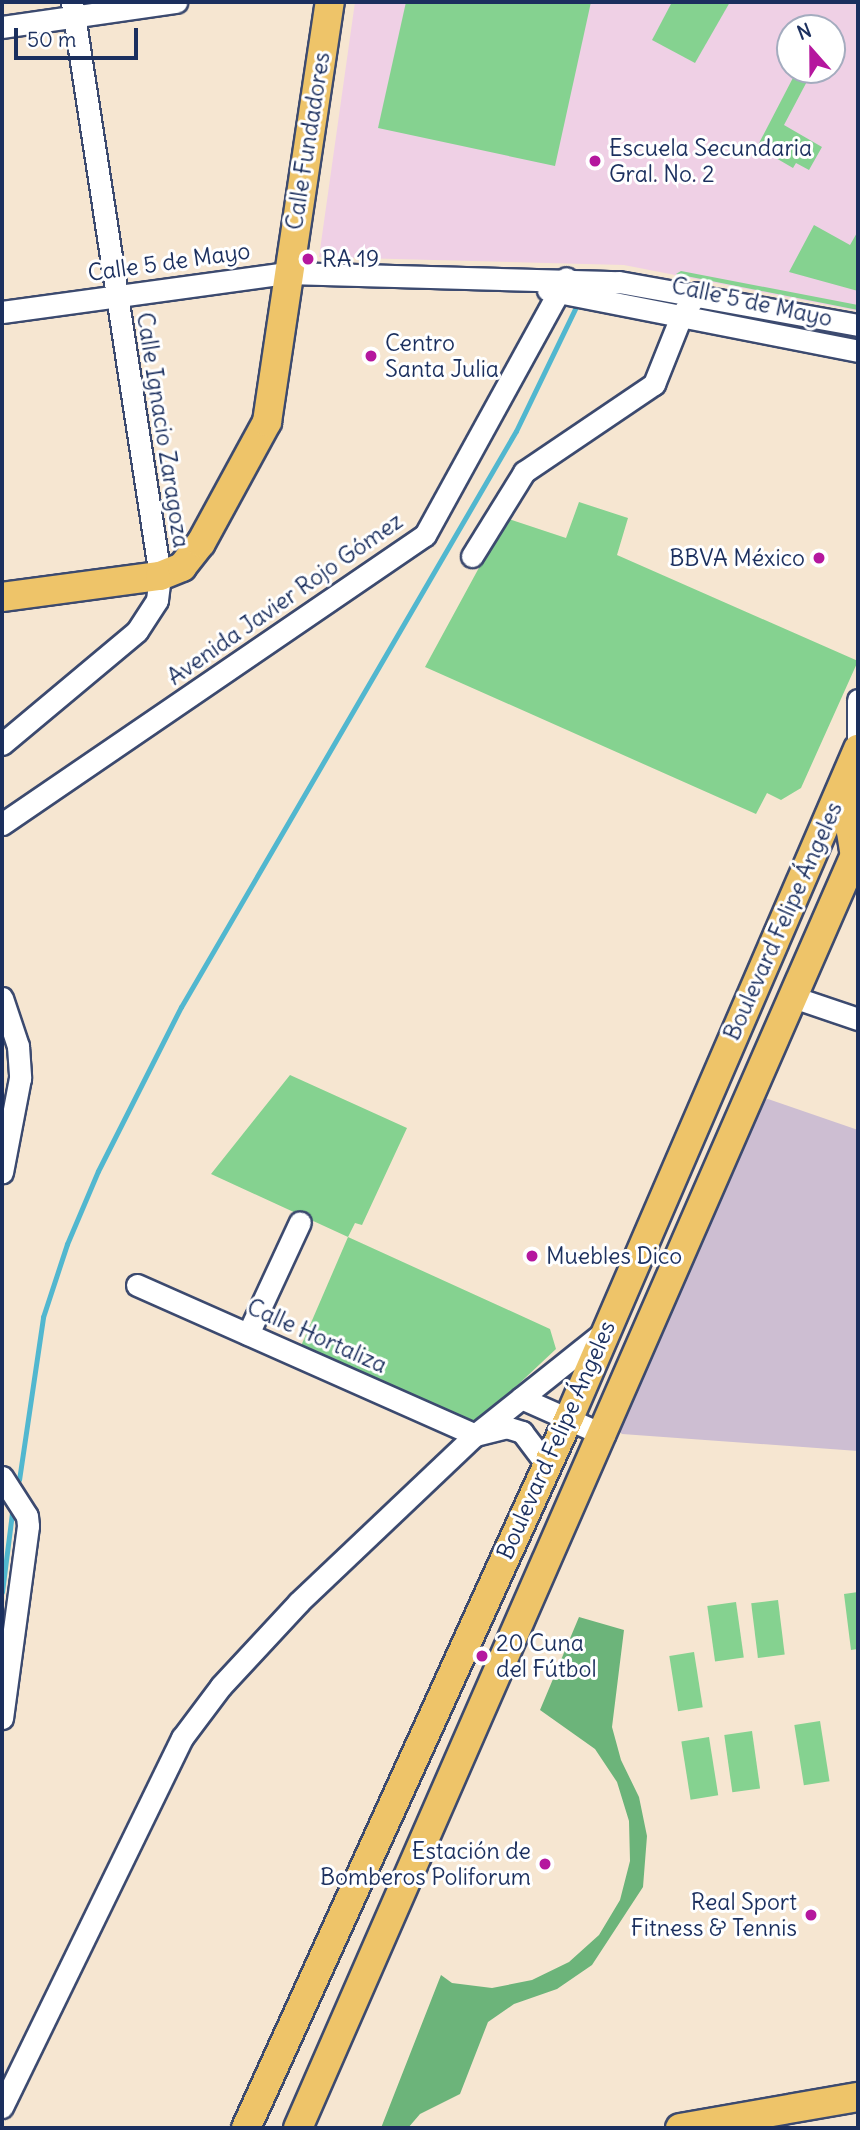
<!DOCTYPE html>
<html>
<head>
<meta charset="utf-8">
<style>
  body { margin:0 }
  #map { position:relative; width:860px; height:2130px; overflow:hidden; background:#f6e6d1; font-family:Delius,sans-serif }
  div>[style] { position:absolute }
  [style*='--x'] { left:calc(var(--x)*1px); top:calc(var(--y)*1px); width:calc(var(--w)*1px); rotate:calc(var(--a)*1deg) }
  .built>* { inset:0; background:#efd0e5 }
  .industrial>* { inset:0; background:#cdbed2 }
  .green>* { inset:0; background:#85d290; transform-origin:0 0 }
  .forest>* { inset:0; background:#6cb47a }
  .stream>* { height:5px; margin:-2.5px; padding:0 2.5px; transform-origin:2.5px; border-radius:2.5px; background:#51b7cf }
  .roads { filter:drop-shadow(2px 0 #3c4a6f) drop-shadow(-2px 0 #3c4a6f) drop-shadow(0 2px #3c4a6f) drop-shadow(0 -2px #3c4a6f) }
  .minor>* { height:21px; margin:-10.5px; padding:0 10.5px; transform-origin:10.5px; border-radius:10.5px; background:#fff }
  .major>* { height:28px; margin:-14px; padding:0 14px; transform-origin:14px; border-radius:14px; background:#eec469 }
  .dots>* { width:19px; height:19px; translate:-50% -50%; box-sizing:border-box; border:4px solid #fff; border-radius:50% }
  span { translate:-50% -50%; white-space:nowrap; text-align:center; line-height:1.15; -webkit-text-stroke:6px #fff; paint-order:stroke }
  .street-label { font-size:23px; color:#1b2f5e }
  .poi-label { font-size:23px; color:#1b2f5e }
  .left { translate:0 -50%; text-align:left }
  .right { translate:-100% -50%; text-align:right }
  .frame { position:absolute; inset:0; border:4px solid #1b2f5e; pointer-events:none }
  .north { position:absolute; left:776px; top:14px; width:70px; height:70px; box-sizing:border-box; background:#fff; border:2px solid #a4acbf; border-radius:50%; rotate:339deg; font-size:19px; font-weight:700; line-height:28px; text-align:center; color:#1b2f5e }
  .north::after { content:''; display:block; margin:auto; width:24px; height:32px; background:#b5179e; clip-path:polygon(50% 0,100% 100%,50% 72%,0 100%) }
  .scale { position:absolute; left:14px; top:28px; width:124px; height:32px; box-sizing:border-box; border:4px solid #1b2f5e; border-top:0; padding-left:9px; font-size:21px; line-height:24px; white-space:nowrap; color:#1b2f5e; -webkit-text-stroke:5px #fff; paint-order:stroke }
</style>
</head>
<body>
<div id="map">
  <div class="built">
    <div style="clip-path:polygon(evenodd,355px 2px,858px 2px,858px 311px,624px 265px,319px 257px,355px 2px,790px 28px,832px 28px,832px 70px,790px 70px,790px 28px)"></div>
  </div>
  <div class="industrial">
    <div style="clip-path:polygon(768px 1099px,858px 1130px,858px 1451px,622px 1434px,615px 1428px,753px 1101px)"></div>
  </div>
  <div class="green">
    <div style="clip-path:polygon(406px 2px,591px 2px,555px 166px,378px 128px)"></div>
    <div style="clip-path:polygon(672px 2px,730px 2px,695px 63px,652px 40px)"></div>
    <div style="clip-path:polygon(797px 70px,813px 70px,784px 125px,822px 147px,809px 170px,796px 163px,793px 168px,757px 147px)"></div>
    <div style="clip-path:polygon(814px 225px,850px 245px,858px 231px,858px 291px,789px 272px)"></div>
    <div style="clip-path:polygon(681px 271px,858px 305px,858px 310px,676px 274px)"></div>
    <div style="clip-path:polygon(579px 502px,628px 518px,617px 555px,858px 661px,801px 788px,781px 800px,767px 793px,756px 814px,425px 667px,506px 518px,566px 538px)"></div>
    <div style="clip-path:polygon(290px 1075px,407px 1128px,362px 1225px,355px 1223px,348px 1237px,550px 1329px,556px 1349px,475px 1425px,301px 1346px,348px 1237px,211px 1174px)"></div>
    <div style="clip-path:polygon(858px 1592px,858px 1649px,851px 1650px,844px 1594px)"></div>
    <div style="left:778px;top:1600px;width:55px;height:27px;rotate:83deg"></div>
    <div style="left:736px;top:1602px;width:56px;height:29px;rotate:82deg"></div>
    <div style="left:694px;top:1652px;width:56px;height:25px;rotate:81deg"></div>
    <div style="left:820px;top:1721px;width:61px;height:26px;rotate:81deg"></div>
    <div style="left:752px;top:1731px;width:58px;height:28px;rotate:82deg"></div>
    <div style="left:709px;top:1737px;width:59px;height:28px;rotate:81deg"></div>
  </div>
  <div class="forest">
    <div style="clip-path:polygon(579px 1617px,624px 1630px,612px 1727px,621px 1760px,639px 1797px,647px 1836px,643px 1887px,592px 1965px,557px 1989px,514px 2004px,488px 2022px,460px 2094px,420px 2114px,408px 2128px,381px 2128px,441px 1975px,452px 1983px,492px 1988px,532px 1980px,569px 1962px,599px 1935px,620px 1900px,630px 1861px,629px 1821px,617px 1782px,595px 1749px,540px 1710px)"></div>
  </div>
  <div class="stream">
    <div style="--x:19;--y:1480;--w:165;--a:-81.6"></div>
    <div style="--x:43;--y:1317;--w:77;--a:-71.8"></div>
    <div style="--x:67;--y:1244;--w:79;--a:-67"></div>
    <div style="--x:98;--y:1171;--w:184;--a:-63.2"></div>
    <div style="--x:181;--y:1007;--w:666;--a:-59.82"></div>
    <div style="--x:516;--y:431;--w:140;--a:-64.2"></div>
    <div style="--x:2;--y:1592;--w:80;--a:-82.8"></div>
  </div>
  <div class="roads">
    <div class="minor">
      <div style="--x:2;--y:27;--w:176;--a:-8.2"></div>
      <div style="--x:548;--y:290;--w:316;--a:11.1"></div>
      <div style="--x:2;--y:312;--w:288;--a:-7.8"></div>
      <div style="--x:287;--y:273;--w:332;--a:1.6"></div>
      <div style="--x:619;--y:282;--w:243;--a:10.2"></div>
      <div style="--x:472;--y:556;--w:99;--a:-58.2"></div>
      <div style="--x:524;--y:472;--w:157;--a:-34.1"></div>
      <div style="--x:654;--y:384;--w:75;--a:-68.2"></div>
      <div style="--x:682;--y:314;--w:26;--a:-54"></div>
      <div style="--x:2;--y:744;--w:176;--a:-39.9"></div>
      <div style="--x:137;--y:631;--w:37;--a:-57"></div>
      <div style="--x:157;--y:600;--w:24;--a:-83"></div>
      <div style="--x:160;--y:576;--w:581;--a:-98.72"></div>
      <div style="--x:858;--y:751;--w:51;--a:-90"></div>
      <div style="--x:2;--y:824;--w:512;--a:-34.34"></div>
      <div style="--x:425;--y:535;--w:293;--a:-61.2"></div>
      <div style="--x:793;--y:997;--w:69;--a:18.7"></div>
      <div style="--x:2;--y:998;--w:51;--a:71.6"></div>
      <div style="--x:18;--y:1046;--w:32;--a:86"></div>
      <div style="--x:20;--y:1078;--w:96;--a:100.8"></div>
      <div style="--x:137;--y:1285;--w:370;--a:23.9"></div>
      <div style="--x:475;--y:1435;--w:32;--a:-14"></div>
      <div style="--x:506;--y:1427;--w:17;--a:17"></div>
      <div style="--x:522;--y:1432;--w:41;--a:52.9"></div>
      <div style="--x:248;--y:1334;--w:123;--a:-65.1"></div>
      <div style="--x:521;--y:1398;--w:91;--a:24"></div>
      <div style="--x:2;--y:1477;--w:46;--a:57.3"></div>
      <div style="--x:27;--y:1516;--w:10;--a:84"></div>
      <div style="--x:28;--y:1526;--w:194;--a:97.7"></div>
      <div style="--x:2;--y:2107;--w:411;--a:-64"></div>
      <div style="--x:182;--y:1738;--w:65;--a:-53.1"></div>
      <div style="--x:221;--y:1686;--w:115;--a:-47.1"></div>
      <div style="--x:299;--y:1602;--w:243;--a:-43.5"></div>
      <div style="--x:475;--y:1435;--w:165;--a:-38.6"></div>
    </div>
    <div class="major">
      <div style="--x:2;--y:597;--w:159;--a:-7.6"></div>
      <div style="--x:160;--y:576;--w:24;--a:-22"></div>
      <div style="--x:182;--y:567;--w:31;--a:-52"></div>
      <div style="--x:201;--y:543;--w:138;--a:-61.4"></div>
      <div style="--x:267;--y:422;--w:425;--a:-81.5"></div>
      <div style="--x:855;--y:857;--w:26;--a:-99"></div>
      <div style="--x:851;--y:831;--w:33;--a:-78"></div>
      <div style="--x:246;--y:2128;--w:780;--a:-65.54"></div>
      <div style="--x:569;--y:1418;--w:729;--a:-66.64"></div>
      <div style="--x:298;--y:2128;--w:1397;--a:-66.37"></div>
      <div style="--x:680;--y:2128;--w:181;--a:-9.9"></div>
    </div>
  </div>
  <div class="dots">
    <div style="left:595px;top:161px;background:#b5179e"></div>
    <div style="left:308px;top:259px;background:#b5179e"></div>
    <div style="left:371px;top:356px;background:#b5179e"></div>
    <div style="left:819px;top:558px;background:#b5179e"></div>
    <div style="left:532px;top:1256px;background:#b5179e"></div>
    <div style="left:482px;top:1656px;background:#b5179e"></div>
    <div style="left:545px;top:1864px;background:#b5179e"></div>
    <div style="left:811px;top:1915px;background:#b5179e"></div>
  </div>
  <div class="street-label">
    <span style="left:308px;top:141px;rotate:-81deg">Calle Fundadores</span>
    <span style="left:169px;top:262px;rotate:-8deg">Calle 5 de Mayo</span>
    <span style="left:752px;top:302px;rotate:12deg">Calle 5 de Mayo</span>
    <span style="left:163px;top:430px;rotate:81deg">Calle Ignacio Zaragoza</span>
    <span style="left:285px;top:599px;rotate:-35deg">Avenida Javier Rojo Gómez</span>
    <span style="left:783px;top:921px;rotate:-66deg">Boulevard Felipe Ángeles</span>
    <span style="left:317px;top:1336px;rotate:24deg">Calle Hortaliza</span>
    <span style="left:556px;top:1440px;rotate:-66deg">Boulevard Felipe Ángeles</span>
  </div>
  <div class="poi-label">
    <span class="left" style="left:609px;top:161px">Escuela Secundaria<br>Gral. No. 2</span>
    <span class="left" style="left:322px;top:259px">RA 19</span>
    <span class="left" style="left:385px;top:356px">Centro<br>Santa Julia</span>
    <span class="right" style="left:805px;top:558px">BBVA México</span>
    <span class="left" style="left:546px;top:1256px">Muebles Dico</span>
    <span class="left" style="left:496px;top:1656px">20 Cuna<br>del Fútbol</span>
    <span class="right" style="left:531px;top:1864px">Estación de<br>Bomberos Poliforum</span>
    <span class="right" style="left:797px;top:1915px">Real Sport<br>Fitness &amp; Tennis</span>
  </div>
  <div class="frame"></div>
  <div class="north">N</div>
  <div class="scale">50 m</div>
</div>
</body>
</html>
